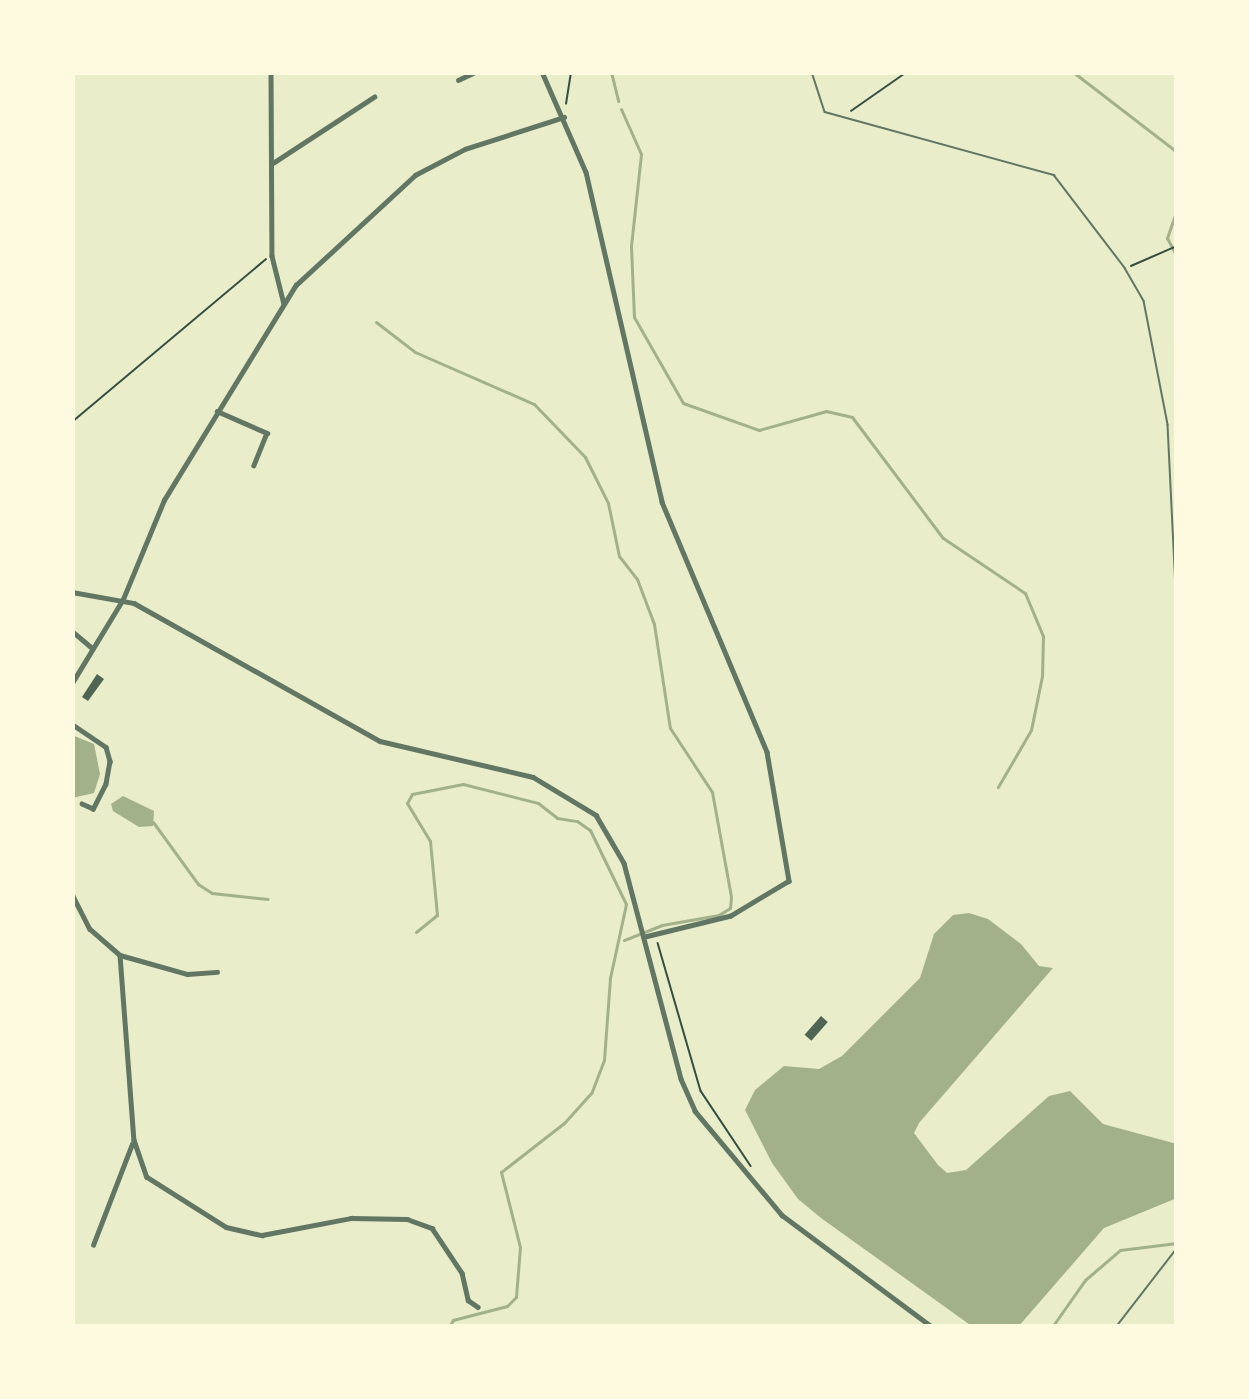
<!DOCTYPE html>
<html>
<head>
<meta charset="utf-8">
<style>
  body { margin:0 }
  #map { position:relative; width:1249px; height:1399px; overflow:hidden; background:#e9edc9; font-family:"Source Sans 3",sans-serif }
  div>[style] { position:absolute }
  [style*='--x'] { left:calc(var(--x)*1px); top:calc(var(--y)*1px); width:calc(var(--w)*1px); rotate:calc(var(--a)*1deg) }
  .water>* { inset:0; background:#a3b18a }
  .stream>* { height:3px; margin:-1.5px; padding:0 1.5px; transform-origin:1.5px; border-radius:1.5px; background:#a3b18a }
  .building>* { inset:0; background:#4f6655; transform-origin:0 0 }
  .path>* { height:1.5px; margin:-0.75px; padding:0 0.75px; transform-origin:0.75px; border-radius:0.75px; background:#344e41 }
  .service>* { height:1.5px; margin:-0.75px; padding:0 0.75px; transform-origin:0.75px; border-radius:0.75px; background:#617663 }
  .minor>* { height:4.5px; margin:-2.25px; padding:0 2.25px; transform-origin:2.25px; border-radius:2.25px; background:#617663 }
  .tertiary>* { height:4.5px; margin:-2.25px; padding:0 2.25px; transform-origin:2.25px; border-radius:2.25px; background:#617663 }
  span { translate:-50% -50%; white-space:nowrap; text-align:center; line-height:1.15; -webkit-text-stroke:12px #fefae0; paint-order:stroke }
  .frame { position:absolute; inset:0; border:75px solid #fefae0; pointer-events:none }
</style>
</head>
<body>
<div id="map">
  <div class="water">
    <div style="clip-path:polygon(72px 735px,94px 744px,100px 774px,94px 793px,72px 798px)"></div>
    <div style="clip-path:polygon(123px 796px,154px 811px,153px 826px,139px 827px,113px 811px,111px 804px)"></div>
    <div style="clip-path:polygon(969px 913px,988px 919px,1021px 944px,1039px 966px,1053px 968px,919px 1123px,914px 1133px,938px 1165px,947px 1173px,966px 1170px,1049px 1096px,1070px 1091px,1103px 1124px,1177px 1144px,1177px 1198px,1104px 1228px,1018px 1327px,973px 1327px,821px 1218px,798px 1199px,772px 1163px,745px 1110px,755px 1090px,784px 1066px,819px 1069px,842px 1056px,920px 978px,934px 934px,953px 915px)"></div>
  </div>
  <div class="stream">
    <div style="--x:611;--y:72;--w:30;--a:76"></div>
    <div style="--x:1073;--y:72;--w:131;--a:37.6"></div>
    <div style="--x:621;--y:109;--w:49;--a:66"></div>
    <div style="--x:641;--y:154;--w:93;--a:96.2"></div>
    <div style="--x:631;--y:246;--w:71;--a:87.6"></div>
    <div style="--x:634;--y:317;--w:99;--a:60.3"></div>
    <div style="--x:683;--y:403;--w:81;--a:19.6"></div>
    <div style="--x:759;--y:430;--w:70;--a:-15.8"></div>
    <div style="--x:826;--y:411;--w:27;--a:13"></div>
    <div style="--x:852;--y:417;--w:151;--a:53.1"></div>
    <div style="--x:943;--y:538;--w:99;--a:33.9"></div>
    <div style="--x:1025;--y:593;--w:47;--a:67.3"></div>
    <div style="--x:1043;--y:636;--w:40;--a:91.4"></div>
    <div style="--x:1042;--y:676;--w:55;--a:101.5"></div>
    <div style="--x:1031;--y:730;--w:66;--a:120.1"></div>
    <div style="--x:1177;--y:209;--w:31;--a:109"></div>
    <div style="--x:1167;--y:238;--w:21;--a:62"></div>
    <div style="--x:376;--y:322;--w:49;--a:37.6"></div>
    <div style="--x:415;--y:352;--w:130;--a:23.6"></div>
    <div style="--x:534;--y:404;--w:74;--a:46.1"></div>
    <div style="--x:585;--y:457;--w:51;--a:63.4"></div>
    <div style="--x:608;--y:503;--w:54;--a:78.3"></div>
    <div style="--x:619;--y:556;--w:29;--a:52"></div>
    <div style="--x:637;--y:579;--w:48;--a:69.3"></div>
    <div style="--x:654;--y:624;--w:105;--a:81.3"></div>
    <div style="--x:670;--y:728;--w:77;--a:56.7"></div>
    <div style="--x:712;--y:792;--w:107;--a:79.7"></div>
    <div style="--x:731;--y:897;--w:11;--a:95"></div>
    <div style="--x:730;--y:908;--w:13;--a:148"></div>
    <div style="--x:719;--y:915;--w:58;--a:170"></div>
    <div style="--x:662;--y:925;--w:41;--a:158.5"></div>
    <div style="--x:153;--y:822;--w:77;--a:54"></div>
    <div style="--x:198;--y:884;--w:17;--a:33"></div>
    <div style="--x:212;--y:893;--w:56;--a:6.1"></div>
    <div style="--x:416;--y:932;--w:27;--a:-39"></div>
    <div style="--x:437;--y:915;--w:74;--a:-95.4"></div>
    <div style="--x:430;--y:841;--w:44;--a:-121.2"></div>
    <div style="--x:407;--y:803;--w:10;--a:-61"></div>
    <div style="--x:412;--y:794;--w:52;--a:-11.1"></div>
    <div style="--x:463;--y:784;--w:77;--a:14.2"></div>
    <div style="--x:538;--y:803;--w:24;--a:38"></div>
    <div style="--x:557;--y:818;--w:20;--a:9"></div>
    <div style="--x:577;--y:821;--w:16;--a:35"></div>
    <div style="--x:590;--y:830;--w:82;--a:64.1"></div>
    <div style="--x:626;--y:904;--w:76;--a:102.2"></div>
    <div style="--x:610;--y:978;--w:82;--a:94.2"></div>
    <div style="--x:604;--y:1060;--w:34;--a:111"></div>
    <div style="--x:592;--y:1092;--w:42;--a:132.1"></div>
    <div style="--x:564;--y:1123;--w:80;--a:142.1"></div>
    <div style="--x:501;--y:1172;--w:77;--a:75.8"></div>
    <div style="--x:520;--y:1247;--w:50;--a:94.6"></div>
    <div style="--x:516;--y:1297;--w:13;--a:135"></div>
    <div style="--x:507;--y:1306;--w:56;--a:165.5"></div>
    <div style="--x:453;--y:1320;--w:8;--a:120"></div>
    <div style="--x:1052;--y:1327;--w:57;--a:-54.9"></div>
    <div style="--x:1085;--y:1280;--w:46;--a:-40.6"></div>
    <div style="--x:1120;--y:1250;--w:57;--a:-7"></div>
  </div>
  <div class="building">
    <div style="clip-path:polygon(97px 674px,104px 679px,88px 701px,82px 697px)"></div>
    <div style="left:821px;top:1016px;width:9px;height:25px;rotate:41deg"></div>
  </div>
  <div class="path">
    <div style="--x:566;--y:104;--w:32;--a:-81"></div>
    <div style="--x:851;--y:111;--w:68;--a:-34.9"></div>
    <div style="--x:1131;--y:266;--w:50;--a:-23.5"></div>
    <div style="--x:72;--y:422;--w:253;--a:-40"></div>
    <div style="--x:658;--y:943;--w:154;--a:73.8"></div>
    <div style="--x:701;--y:1091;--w:90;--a:56.3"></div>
  </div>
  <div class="service">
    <div style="--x:812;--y:72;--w:42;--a:72"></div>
    <div style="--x:825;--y:112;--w:238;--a:15.4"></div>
    <div style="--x:1054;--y:175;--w:117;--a:52.6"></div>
    <div style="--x:1125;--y:268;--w:38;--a:60"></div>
    <div style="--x:1144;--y:301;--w:126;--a:79"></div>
    <div style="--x:1168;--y:425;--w:182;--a:87.2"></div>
    <div style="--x:1116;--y:1327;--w:100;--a:-52.3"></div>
  </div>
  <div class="minor">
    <div style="--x:271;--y:72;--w:184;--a:89.7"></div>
    <div style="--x:272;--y:256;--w:49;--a:76"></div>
    <div style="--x:542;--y:72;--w:109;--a:66.3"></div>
    <div style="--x:586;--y:172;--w:339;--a:77"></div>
    <div style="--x:662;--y:502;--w:271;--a:67.2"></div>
    <div style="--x:767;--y:752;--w:131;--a:80.3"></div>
    <div style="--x:789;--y:881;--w:68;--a:148.9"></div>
    <div style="--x:731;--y:916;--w:89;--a:166.3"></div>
    <div style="--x:458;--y:80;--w:19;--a:-25"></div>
    <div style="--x:273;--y:163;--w:121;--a:-33.2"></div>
    <div style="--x:217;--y:411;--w:55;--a:23.7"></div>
    <div style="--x:267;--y:433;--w:35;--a:112"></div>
    <div style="--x:72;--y:631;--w:26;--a:40"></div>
    <div style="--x:72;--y:683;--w:98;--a:-58.7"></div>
    <div style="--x:123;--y:599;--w:107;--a:-67.5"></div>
    <div style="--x:164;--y:500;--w:252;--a:-58.5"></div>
    <div style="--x:296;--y:285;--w:162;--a:-42.7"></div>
    <div style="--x:415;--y:175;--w:56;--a:-27.5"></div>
    <div style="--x:465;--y:149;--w:104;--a:-17.9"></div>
    <div style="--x:72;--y:724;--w:41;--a:34.1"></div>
    <div style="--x:106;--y:747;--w:15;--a:74"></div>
    <div style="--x:110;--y:761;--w:23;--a:100"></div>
    <div style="--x:106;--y:784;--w:28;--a:117"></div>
    <div style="--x:93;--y:809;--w:12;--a:-156"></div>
    <div style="--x:72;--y:894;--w:39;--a:63"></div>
    <div style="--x:90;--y:929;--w:40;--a:41"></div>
    <div style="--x:120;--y:955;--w:70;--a:15.8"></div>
    <div style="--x:187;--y:974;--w:30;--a:-4"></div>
    <div style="--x:120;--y:955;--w:186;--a:85.7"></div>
    <div style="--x:134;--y:1140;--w:39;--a:71"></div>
    <div style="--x:147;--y:1177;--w:93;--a:32.3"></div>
    <div style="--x:226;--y:1227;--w:37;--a:13"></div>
    <div style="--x:262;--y:1235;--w:91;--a:-10.8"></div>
    <div style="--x:351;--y:1218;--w:56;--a:1"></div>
    <div style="--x:407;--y:1219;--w:27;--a:20"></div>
    <div style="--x:432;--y:1228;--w:54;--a:56.3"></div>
    <div style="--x:462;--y:1273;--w:28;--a:77"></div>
    <div style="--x:468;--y:1300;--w:12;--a:35"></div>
    <div style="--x:93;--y:1245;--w:108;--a:-68.9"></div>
  </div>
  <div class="tertiary">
    <div style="--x:72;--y:592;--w:63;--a:10.1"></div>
    <div style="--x:134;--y:603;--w:282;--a:29.3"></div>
    <div style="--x:380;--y:741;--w:157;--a:13.2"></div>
    <div style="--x:533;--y:777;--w:74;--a:31.1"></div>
    <div style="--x:596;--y:815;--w:56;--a:59.7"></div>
    <div style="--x:624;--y:863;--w:223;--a:75.2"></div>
    <div style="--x:681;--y:1079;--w:35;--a:66"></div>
    <div style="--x:695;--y:1111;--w:136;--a:50.1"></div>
    <div style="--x:782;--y:1215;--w:187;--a:36.7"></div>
  </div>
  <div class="frame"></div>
</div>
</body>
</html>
